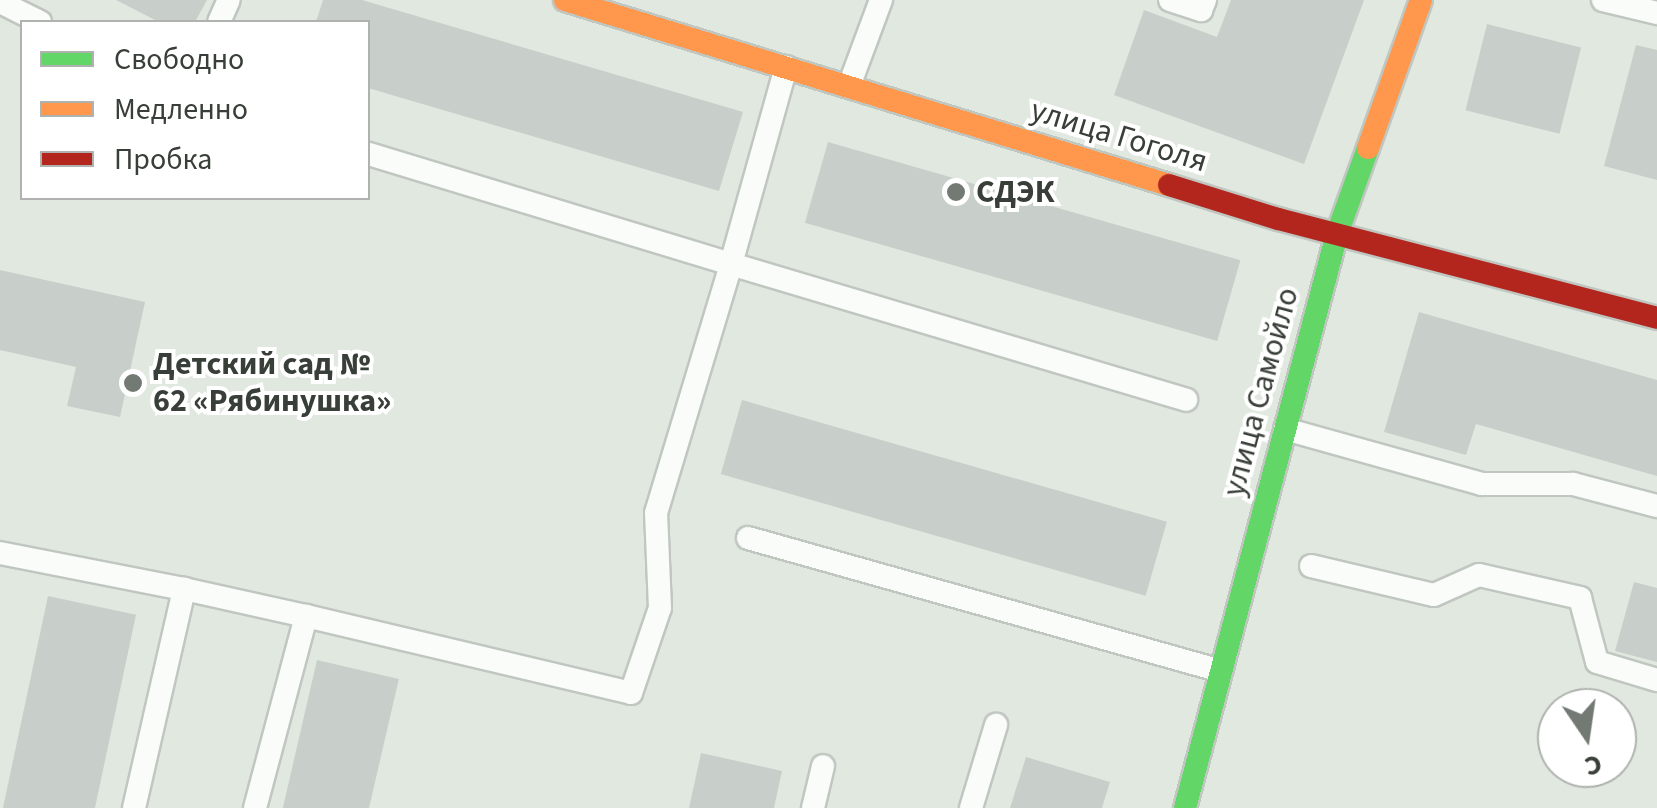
<!DOCTYPE html>
<html>
<head>
<meta charset="utf-8">
<style>
  body { margin:0 }
  #map { position:relative; width:1657px; height:808px; overflow:hidden; background:#e1e8e0; font-family:"Source Sans 3",sans-serif }
  div>[style] { position:absolute }
  [style*='--x'] { left:calc(var(--x)*1px); top:calc(var(--y)*1px); width:calc(var(--w)*1px); rotate:calc(var(--a)*1deg) }
  .building>* { inset:0; background:#c8cfca; transform-origin:0 0 }
  .roads { filter:drop-shadow(2px 0 #c0c6c0) drop-shadow(-2px 0 #c0c6c0) drop-shadow(0 2px #c0c6c0) drop-shadow(0 -2px #c0c6c0) }
  .lane>* { height:22px; margin:-11px; padding:0 11px; transform-origin:11px; border-radius:11px; background:#fafcfa }
  .fast>* { height:22px; margin:-11px; padding:0 11px; transform-origin:11px; border-radius:11px; background:#63d668 }
  .slow>* { height:22px; margin:-11px; padding:0 11px; transform-origin:11px; border-radius:11px; background:#ff974d }
  .jam>* { height:22px; margin:-11px; padding:0 11px; transform-origin:11px; border-radius:11px; background:#b3261e }
  .dots>* { width:28px; height:28px; translate:-50% -50%; box-sizing:border-box; border:5px solid #fff; border-radius:50% }
  span { translate:-50% -50%; white-space:nowrap; text-align:center; line-height:1.15; -webkit-text-stroke:8px #fff; paint-order:stroke }
  .street-label { font-size:32px; color:#383e38 }
  .poi-label { font-size:32px; color:#383e38; font-weight:700 }
  .left { translate:0 -50%; text-align:left }
  .legend { position:absolute; left:20px; top:20px; width:350px; height:180px; box-sizing:border-box; background:#fff; border:2px solid #afb2af; margin:0; padding:12px 18px; list-style:none; font-size:30px; color:#383e38 }
  .legend li { display:flex; align-items:center; gap:20px; height:50px }
  .legend b { width:50px; border:2px solid #afb2af }
  .north { position:absolute; left:1537px; top:688px; width:100px; height:100px; box-sizing:border-box; background:#fff; border:2px solid #afb2af; border-radius:50%; rotate:167deg; font-size:28px; font-weight:700; line-height:40px; text-align:center; color:#383e38 }
  .north::after { content:''; display:block; margin:auto; width:35px; height:45px; background:#737a73; clip-path:polygon(50% 0,100% 100%,50% 72%,0 100%) }
</style>
</head>
<body>
<div id="map">
  <div class="building">
    <div style="clip-path:polygon(116px 0,207px 0,195px 22px,159px 22px)"></div>
    <div style="clip-path:polygon(323px 0,362px 0,743px 112px,719px 191px,368px 88px,368px 22px,316px 22px)"></div>
    <div style="clip-path:polygon(1231px 0,1364px 0,1304px 164px,1114px 95px,1144px 10px,1217px 37px)"></div>
    <div style="left:1487px;top:24px;width:97px;height:89px;rotate:14deg"></div>
    <div style="clip-path:polygon(1636px 45px,1657px 50px,1657px 180px,1604px 166px)"></div>
    <div style="left:828px;top:142px;width:429px;height:84px;rotate:16deg"></div>
    <div style="clip-path:polygon(0 270px,145px 302px,120px 417px,67px 406px,76px 367px,0 350px)"></div>
    <div style="clip-path:polygon(1419px 312px,1657px 380px,1657px 476px,1476px 424px,1466px 455px,1384px 432px)"></div>
    <div style="left:742px;top:400px;width:442px;height:77px;rotate:16deg"></div>
    <div style="clip-path:polygon(1634px 582px,1657px 588px,1657px 662px,1615px 651px)"></div>
    <div style="left:48px;top:596px;width:90px;height:217px;rotate:12deg"></div>
    <div style="left:317px;top:660px;width:84px;height:152px;rotate:13deg"></div>
    <div style="clip-path:polygon(701px 753px,782px 771px,774px 808px,689px 808px)"></div>
    <div style="clip-path:polygon(1026px 757px,1110px 782px,1102px 808px,1010px 808px)"></div>
  </div>
  <div class="roads">
    <div class="lane">
      <div style="--x:1170;--y:0;--w:33;--a:18"></div>
      <div style="--x:1201;--y:10;--w:11;--a:-68"></div>
      <div style="--x:1603;--y:0;--w:56;--a:13.5"></div>
      <div style="--x:0;--y:2;--w:45;--a:26.6"></div>
      <div style="--x:219;--y:22;--w:24;--a:-66"></div>
      <div style="--x:786;--y:67;--w:205;--a:105.6"></div>
      <div style="--x:731;--y:264;--w:475;--a:16.6"></div>
      <div style="--x:849;--y:86;--w:92;--a:-69.6"></div>
      <div style="--x:1285;--y:429;--w:205;--a:15.6"></div>
      <div style="--x:1482;--y:484;--w:91;--a:0"></div>
      <div style="--x:1573;--y:484;--w:87;--a:14.7"></div>
      <div style="--x:748;--y:538;--w:491;--a:15.7"></div>
      <div style="--x:0;--y:553;--w:187;--a:11.1"></div>
      <div style="--x:1311;--y:566;--w:126;--a:13.3"></div>
      <div style="--x:1434;--y:595;--w:49;--a:-24"></div>
      <div style="--x:1479;--y:575;--w:104;--a:12.8"></div>
      <div style="--x:1580;--y:598;--w:66;--a:75.1"></div>
      <div style="--x:1597;--y:662;--w:63;--a:16.7"></div>
      <div style="--x:134;--y:808;--w:225;--a:-77.1"></div>
      <div style="--x:184;--y:589;--w:125;--a:12.5"></div>
      <div style="--x:255;--y:808;--w:199;--a:-75.1"></div>
      <div style="--x:306;--y:616;--w:334;--a:13.3"></div>
      <div style="--x:631;--y:693;--w:90;--a:-71.2"></div>
      <div style="--x:660;--y:608;--w:95;--a:-92.4"></div>
      <div style="--x:656;--y:513;--w:260;--a:-73.2"></div>
      <div style="--x:731;--y:264;--w:379;--a:-163.1"></div>
      <div style="--x:813;--y:808;--w:43;--a:-76.6"></div>
      <div style="--x:971;--y:808;--w:87;--a:-73.2"></div>
    </div>
    <div class="fast">
      <div style="--x:1185;--y:808;--w:594;--a:-75.17"></div>
      <div style="--x:1337;--y:234;--w:91;--a:-70.2"></div>
    </div>
    <div class="slow">
      <div style="--x:565;--y:0;--w:632;--a:17.03"></div>
      <div style="--x:1368;--y:148;--w:157;--a:-70.3"></div>
    </div>
    <div class="jam">
      <div style="--x:1169;--y:185;--w:114;--a:17.3"></div>
      <div style="--x:1278;--y:219;--w:392;--a:14.6"></div>
    </div>
  </div>
  <div class="dots">
    <div style="left:956px;top:192px;background:#737a73"></div>
    <div style="left:133px;top:383px;background:#737a73"></div>
  </div>
  <div class="street-label">
    <span style="left:1119px;top:136px;rotate:17deg">улица Гоголя</span>
    <span style="left:1261px;top:392px;rotate:-75deg">улица Самойло</span>
  </div>
  <div class="poi-label">
    <span class="left" style="left:976px;top:192px">СДЭК</span>
    <span class="left" style="left:153px;top:383px">Детский сад №<br>62 «Рябинушка»</span>
  </div>
  <ul class="legend">
  <li><b style="height:12px;background:#63d668"></b>Свободно</li>
  <li><b style="height:12px;background:#ff974d"></b>Медленно</li>
  <li><b style="height:12px;background:#b3261e"></b>Пробка</li>
  </ul>
  <div class="north">С</div>
</div>
</body>
</html>
